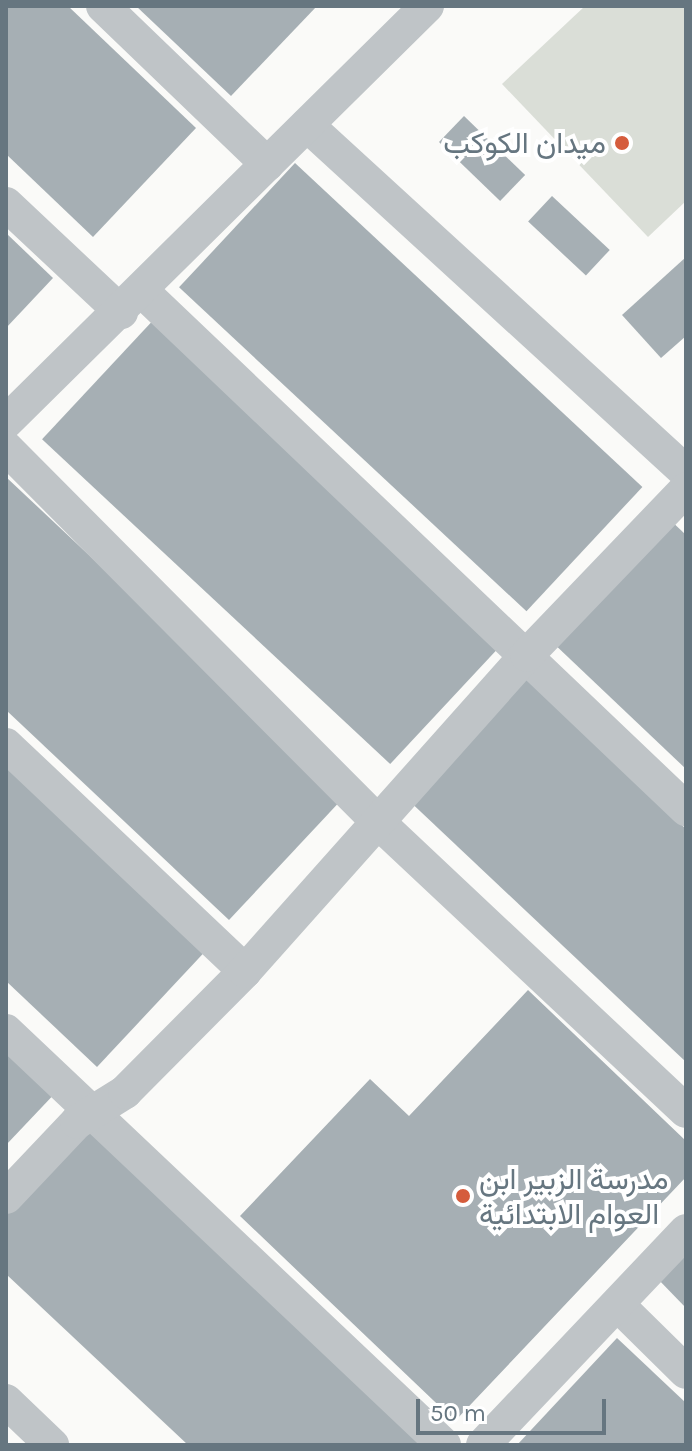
<!DOCTYPE html>
<html>
<head>
<meta charset="utf-8">
<style>
  body { margin:0 }
  #map { position:relative; width:692px; height:1451px; overflow:hidden; background:#fafaf8; font-family:Karla,Vazirmatn,sans-serif }
  div>[style] { position:absolute }
  [style*='--x'] { left:calc(var(--x)*1px); top:calc(var(--y)*1px); width:calc(var(--w)*1px); rotate:calc(var(--a)*1deg) }
  .green>* { inset:0; background:#daded7 }
  .building>* { inset:0; background:#a6afb4; transform-origin:0 0 }
  .minor>* { height:34px; margin:-17px; padding:0 17px; transform-origin:17px; border-radius:17px; background:#bfc4c7 }
  .dots>* { width:22px; height:22px; translate:-50% -50%; box-sizing:border-box; border:4px solid #fff; border-radius:50% }
  span { translate:-50% -50%; white-space:nowrap; text-align:center; line-height:1.15; -webkit-text-stroke:8px #fff; paint-order:stroke }
  .poi-label { font-size:30px; color:#667680 }
  .right { translate:-100% -50%; text-align:right }
  .left { translate:0 -50%; text-align:left }
  .frame { position:absolute; inset:0; border:8px solid #667680; pointer-events:none }
  .scale { position:absolute; left:416px; top:1399px; width:190px; height:36px; box-sizing:border-box; border:4px solid #667680; border-top:0; padding-left:10px; font-size:24px; line-height:28px; white-space:nowrap; color:#667680; -webkit-text-stroke:6px #fff; paint-order:stroke }
</style>
</head>
<body>
<div id="map">
  <div class="green">
    <div style="clip-path:polygon(585px 6px,686px 6px,686px 201px,648px 237px,502px 84px)"></div>
  </div>
  <div class="building">
    <div style="clip-path:polygon(6px 6px,68px 6px,196px 128px,93px 237px,6px 154px)"></div>
    <div style="clip-path:polygon(136px 6px,317px 6px,231px 96px)"></div>
    <div style="left:464px;top:116px;width:85px;height:36px;rotate:44deg"></div>
    <div style="left:295px;top:163px;width:475px;height:170px;rotate:43deg"></div>
    <div style="left:552px;top:196px;width:79px;height:35px;rotate:43deg"></div>
    <div style="clip-path:polygon(6px 233px,53px 278px,6px 328px)"></div>
    <div style="clip-path:polygon(686px 257px,686px 336px,661px 358px,622px 315px)"></div>
    <div style="left:158px;top:315px;width:476px;height:170px;rotate:43deg"></div>
    <div style="clip-path:polygon(6px 477px,345px 796px,229px 920px,6px 710px)"></div>
    <div style="clip-path:polygon(666px 516px,686px 535px,686px 769px,550px 640px)"></div>
    <div style="clip-path:polygon(519px 671px,686px 829px,686px 1062px,403px 795px)"></div>
    <div style="clip-path:polygon(6px 748px,213px 943px,97px 1067px,6px 981px)"></div>
    <div style="clip-path:polygon(528px 990px,686px 1141px,686px 1177px,455px 1421px,240px 1216px,370px 1079px,409px 1116px)"></div>
    <div style="clip-path:polygon(6px 1037px,60px 1088px,6px 1145px)"></div>
    <div style="clip-path:polygon(88px 1118px,435px 1445px,188px 1445px,6px 1274px,6px 1204px)"></div>
    <div style="clip-path:polygon(686px 1248px,686px 1308px,656px 1277px)"></div>
    <div style="clip-path:polygon(617px 1338px,686px 1403px,686px 1445px,517px 1445px)"></div>
  </div>
  <div class="minor">
    <div style="--x:103;--y:6;--w:228;--a:43.9"></div>
    <div style="--x:307;--y:125;--w:514;--a:42.48"></div>
    <div style="--x:6;--y:204;--w:158;--a:43.2"></div>
    <div style="--x:141;--y:290;--w:753;--a:43.6"></div>
    <div style="--x:6;--y:422;--w:592;--a:-44.66"></div>
    <div style="--x:6;--y:448;--w:528;--a:45.15"></div>
    <div style="--x:378;--y:822;--w:422;--a:43.2"></div>
    <div style="--x:6;--y:745;--w:329;--a:43.4"></div>
    <div style="--x:6;--y:1031;--w:603;--a:43.39"></div>
    <div style="--x:6;--y:1197;--w:103;--a:-46.6"></div>
    <div style="--x:77;--y:1122;--w:57;--a:-32"></div>
    <div style="--x:125;--y:1092;--w:170;--a:-45.2"></div>
    <div style="--x:245;--y:971;--w:424;--a:-48.3"></div>
    <div style="--x:527;--y:655;--w:230;--a:-46.2"></div>
    <div style="--x:618;--y:1305;--w:95;--a:44.6"></div>
    <div style="--x:6;--y:1401;--w:64;--a:43.7"></div>
    <div style="--x:483;--y:1445;--w:295;--a:-46.5"></div>
  </div>
  <div class="dots">
    <div style="left:622px;top:143px;background:#d55c3c"></div>
    <div style="left:463px;top:1196px;background:#d55c3c"></div>
  </div>
  <div class="poi-label">
    <span class="right" style="left:606px;top:143px">ميدان الكوكب</span>
    <span class="left" style="left:479px;top:1196px">مدرسة الزبير ابن<br>العوام الابتدائية</span>
  </div>
  <div class="frame"></div>
  <div class="scale">50 m</div>
</div>
</body>
</html>
